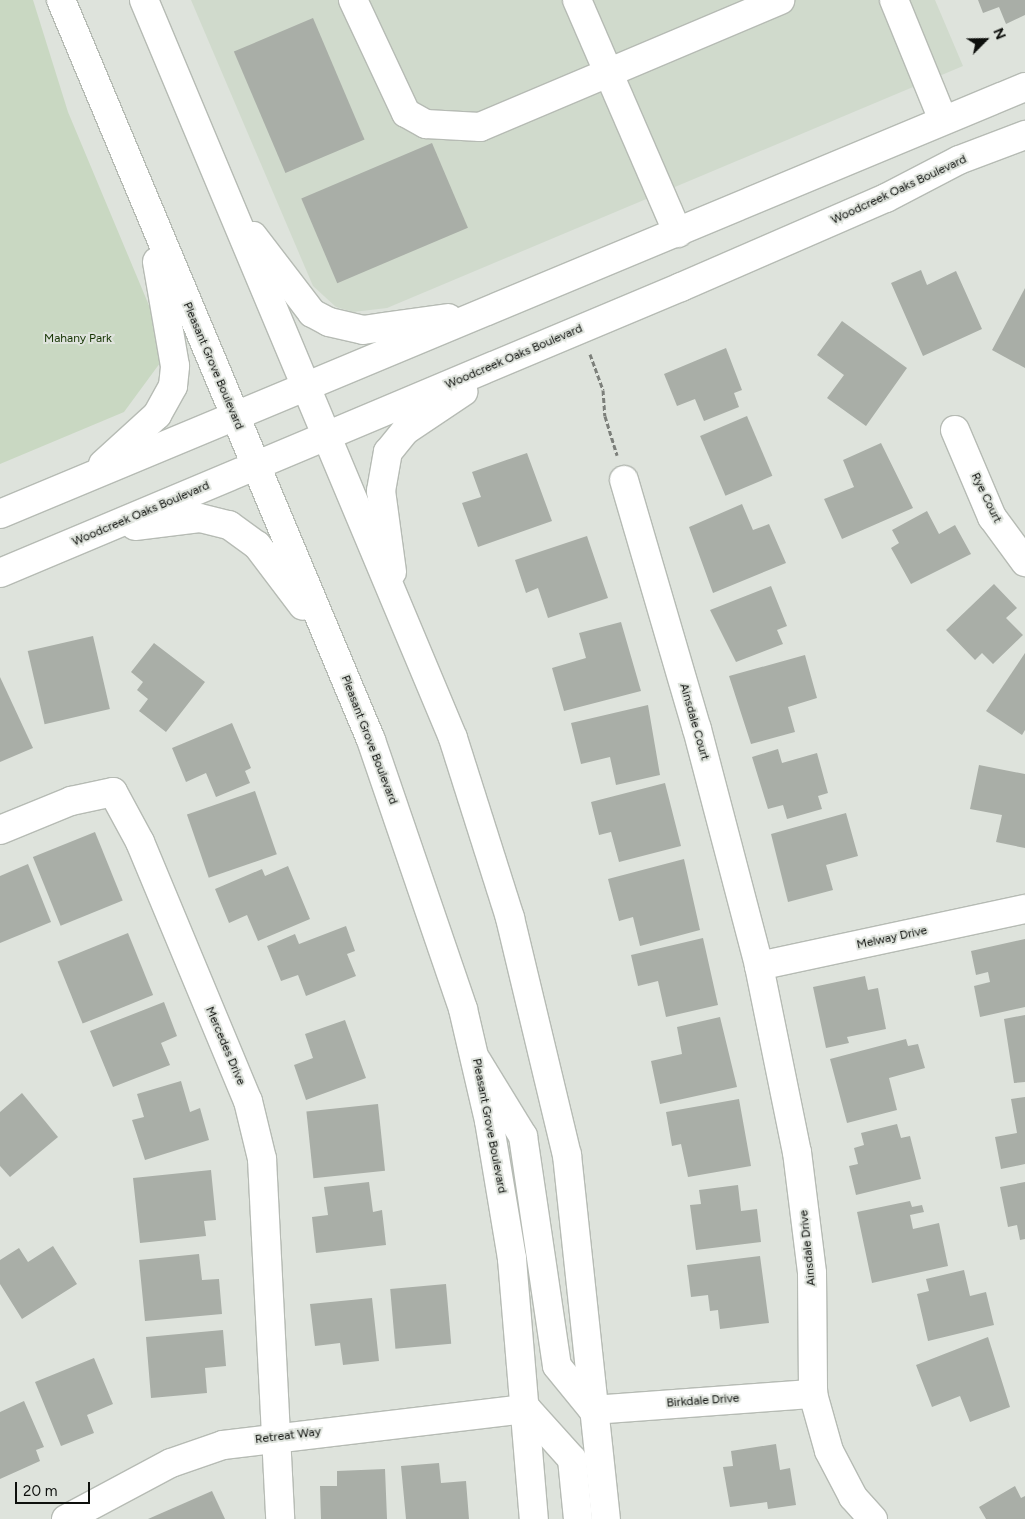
<!DOCTYPE html>
<html>
<head>
<meta charset="utf-8">
<style>
  body { margin:0 }
  #map { position:relative; width:1025px; height:1519px; overflow:hidden; background:#dee3dc; font-family:Figtree,sans-serif }
  div>[style] { position:absolute }
  [style*='--x'] { left:calc(var(--x)*1px); top:calc(var(--y)*1px); width:calc(var(--w)*1px); rotate:calc(var(--a)*1deg) }
  .built>* { inset:0; background:#d0dacc }
  .green>* { inset:0; background:#c9d8c2 }
  .building>* { inset:0; background:#a9aea7; transform-origin:0 0 }
  .path>* { height:3px; margin-top:-1.5px; transform-origin:0; background:repeating-linear-gradient(90deg,#7c7f7a 0 5px,transparent 0 7.5px) }
  .roads { filter:drop-shadow(1px 0 #b6bbb4) drop-shadow(-1px 0 #b6bbb4) drop-shadow(0 1px #b6bbb4) drop-shadow(0 -1px #b6bbb4) }
  .minor>* { height:28px; margin:-14px; padding:0 14px; transform-origin:14px; border-radius:14px; background:#fff }
  .major>* { height:28px; margin:-14px; padding:0 14px; transform-origin:14px; border-radius:14px; background:#fff }
  span { translate:-50% -50%; white-space:nowrap; text-align:center; line-height:1.15; -webkit-text-stroke:4px #dee3dc; paint-order:stroke }
  .street-label { font-size:12px; color:#0e100d }
  .park-label { font-size:12px; color:#163504 }
  .north { position:absolute; left:960px; top:15px; width:50px; height:50px; -webkit-text-stroke:4px #dee3dc; paint-order:stroke; rotate:67deg; font-size:14px; font-weight:700; line-height:20px; text-align:center; color:#0e100d }
  .north::after { content:''; display:block; margin:auto; width:18px; height:22px; background:#0e100d; clip-path:polygon(50% 0,100% 100%,50% 72%,0 100%) }
  .scale { position:absolute; left:15px; top:1482px; width:75px; height:22px; box-sizing:border-box; border:2px solid #0e100d; border-top:0; padding-left:6px; font-size:15px; line-height:18px; white-space:nowrap; color:#0e100d; -webkit-text-stroke:4px #dee3dc; paint-order:stroke }
</style>
</head>
<body>
<div id="map">
  <div class="built">
    <div style="clip-path:polygon(191px 0,935px 0,963px 66px,387px 308px,353px 312px,336px 307px,313px 286px)"></div>
  </div>
  <div class="green">
    <div style="clip-path:polygon(0 0,33px 0,68px 112px,158px 327px,160px 363px,124px 412px,0 464px)"></div>
  </div>
  <div class="building">
    <div style="clip-path:polygon(978px 0,1025px 0,1025px 15px,1006px 24px,999px 7px,983px 13px)"></div>
    <div style="left:313px;top:18px;width:132px;height:86px;rotate:67deg"></div>
    <div style="left:432px;top:143px;width:92px;height:142px;rotate:67deg"></div>
    <div style="clip-path:polygon(921px 270px,927px 285px,956px 271px,982px 329px,923px 356px,891px 283px)"></div>
    <div style="clip-path:polygon(1025px 288px,1025px 368px,992px 350px)"></div>
    <div style="clip-path:polygon(842px 321px,907px 368px,866px 426px,827px 398px,844px 375px,817px 355px)"></div>
    <div style="clip-path:polygon(726px 348px,742px 390px,734px 393px,739px 407px,704px 421px,695px 399px,677px 406px,664px 374px)"></div>
    <div style="left:747px;top:416px;width:65px;height:51px;rotate:67deg"></div>
    <div style="clip-path:polygon(881px 443px,913px 508px,842px 539px,824px 499px,854px 487px,843px 460px)"></div>
    <div style="clip-path:polygon(527px 453px,552px 521px,478px 547px,462px 503px,481px 497px,472px 472px)"></div>
    <div style="clip-path:polygon(742px 504px,753px 530px,769px 524px,786px 563px,713px 593px,689px 527px)"></div>
    <div style="clip-path:polygon(927px 511px,939px 534px,955px 525px,971px 554px,911px 584px,891px 548px,899px 543px,892px 530px)"></div>
    <div style="clip-path:polygon(587px 536px,608px 598px,548px 618px,538px 588px,526px 593px,515px 560px)"></div>
    <div style="clip-path:polygon(994px 584px,1017px 608px,1006px 618px,1023px 635px,993px 664px,982px 653px,975px 660px,946px 630px)"></div>
    <div style="clip-path:polygon(771px 586px,787px 626px,777px 630px,783px 644px,736px 662px,710px 610px)"></div>
    <div style="clip-path:polygon(621px 622px,641px 691px,564px 711px,552px 668px,586px 658px,579px 633px)"></div>
    <div style="left:93px;top:636px;width:75px;height:67px;rotate:77deg"></div>
    <div style="clip-path:polygon(154px 643px,205px 682px,166px 732px,139px 711px,148px 699px,137px 690px,143px 682px,131px 672px)"></div>
    <div style="clip-path:polygon(1025px 653px,1025px 730px,1022px 735px,986px 711px)"></div>
    <div style="clip-path:polygon(805px 655px,817px 698px,788px 707px,795px 732px,751px 744px,729px 676px)"></div>
    <div style="clip-path:polygon(0 677px,33px 748px,0 762px)"></div>
    <div style="clip-path:polygon(648px 705px,660px 775px,616px 785px,610px 757px,581px 764px,571px 723px)"></div>
    <div style="clip-path:polygon(232px 723px,251px 768px,245px 771px,250px 783px,216px 797px,206px 773px,186px 782px,172px 748px)"></div>
    <div style="clip-path:polygon(778px 749px,782px 763px,817px 753px,828px 793px,818px 796px,822px 809px,787px 819px,783px 805px,768px 809px,752px 757px)"></div>
    <div style="clip-path:polygon(979px 765px,1025px 774px,1025px 848px,996px 842px,1002px 815px,970px 809px)"></div>
    <div style="clip-path:polygon(665px 783px,681px 846px,619px 862px,611px 832px,599px 835px,591px 802px)"></div>
    <div style="left:255px;top:791px;width:67px;height:72px;rotate:71deg"></div>
    <div style="clip-path:polygon(846px 813px,858px 856px,826px 865px,833px 890px,788px 902px,771px 834px)"></div>
    <div style="left:95px;top:832px;width:74px;height:67px;rotate:68deg"></div>
    <div style="clip-path:polygon(684px 859px,700px 930px,640px 946px,633px 917px,619px 921px,608px 879px)"></div>
    <div style="clip-path:polygon(28px 864px,51px 922px,0 943px,0 876px)"></div>
    <div style="clip-path:polygon(288px 866px,310px 919px,258px 941px,247px 915px,229px 923px,215px 889px,262px 869px,265px 876px)"></div>
    <div style="clip-path:polygon(346px 926px,355px 951px,347px 954px,356px 976px,306px 996px,298px 975px,281px 981px,267px 946px,295px 934px,299px 944px)"></div>
    <div style="left:128px;top:933px;width:67px;height:76px;rotate:68deg"></div>
    <div style="clip-path:polygon(703px 938px,718px 1005px,666px 1017px,658px 981px,638px 986px,631px 955px)"></div>
    <div style="clip-path:polygon(1025px 939px,1025px 1007px,980px 1017px,974px 986px,990px 982px,988px 972px,976px 975px,971px 951px)"></div>
    <div style="clip-path:polygon(865px 976px,868px 990px,878px 988px,886px 1029px,847px 1037px,849px 1043px,826px 1048px,813px 987px)"></div>
    <div style="clip-path:polygon(164px 1002px,177px 1036px,161px 1043px,170px 1065px,113px 1087px,90px 1031px)"></div>
    <div style="clip-path:polygon(1025px 1015px,1025px 1082px,1014px 1083px,1004px 1019px)"></div>
    <div style="clip-path:polygon(720px 1017px,737px 1087px,660px 1104px,651px 1061px,682px 1054px,677px 1027px)"></div>
    <div style="clip-path:polygon(345px 1020px,366px 1078px,306px 1100px,294px 1065px,313px 1058px,305px 1034px)"></div>
    <div style="clip-path:polygon(906px 1039px,908px 1046px,918px 1044px,925px 1068px,889px 1078px,897px 1110px,847px 1123px,830px 1059px)"></div>
    <div style="clip-path:polygon(181px 1081px,190px 1112px,200px 1108px,209px 1140px,145px 1160px,132px 1120px,144px 1117px,137px 1094px)"></div>
    <div style="clip-path:polygon(22px 1093px,58px 1137px,10px 1177px,0 1166px,0 1112px)"></div>
    <div style="clip-path:polygon(1025px 1097px,1025px 1164px,1001px 1169px,995px 1137px,1017px 1133px,1011px 1099px)"></div>
    <div style="clip-path:polygon(739px 1099px,751px 1166px,688px 1177px,681px 1144px,672px 1146px,666px 1112px)"></div>
    <div style="left:378px;top:1104px;width:67px;height:72px;rotate:84deg"></div>
    <div style="clip-path:polygon(897px 1124px,901px 1138px,910px 1136px,921px 1179px,856px 1195px,849px 1166px,858px 1164px,854px 1148px,864px 1145px,861px 1133px)"></div>
    <div style="clip-path:polygon(211px 1170px,216px 1220px,204px 1221px,206px 1236px,140px 1243px,133px 1178px)"></div>
    <div style="clip-path:polygon(369px 1182px,373px 1212px,382px 1210px,386px 1245px,316px 1253px,312px 1217px,328px 1215px,324px 1187px)"></div>
    <div style="clip-path:polygon(1025px 1182px,1025px 1239px,1020px 1240px,1017px 1225px,1008px 1227px,1000px 1187px)"></div>
    <div style="clip-path:polygon(738px 1185px,741px 1211px,757px 1209px,761px 1242px,696px 1250px,690px 1205px,701px 1204px,699px 1190px)"></div>
    <div style="clip-path:polygon(910px 1201px,912px 1207px,922px 1205px,924px 1212px,910px 1215px,913px 1229px,939px 1223px,948px 1266px,872px 1283px,857px 1212px)"></div>
    <div style="clip-path:polygon(53px 1246px,77px 1284px,22px 1319px,0 1284px,0 1260px,19px 1248px,28px 1262px)"></div>
    <div style="clip-path:polygon(199px 1254px,202px 1280px,219px 1279px,222px 1314px,145px 1321px,139px 1260px)"></div>
    <div style="clip-path:polygon(760px 1256px,769px 1323px,720px 1329px,718px 1310px,710px 1311px,708px 1295px,691px 1297px,687px 1265px)"></div>
    <div style="clip-path:polygon(964px 1270px,970px 1296px,986px 1292px,994px 1325px,928px 1341px,917px 1294px,929px 1291px,926px 1279px)"></div>
    <div style="left:446px;top:1284px;width:60px;height:56px;rotate:85deg"></div>
    <div style="clip-path:polygon(372px 1298px,379px 1361px,343px 1365px,340px 1343px,315px 1346px,310px 1304px)"></div>
    <div style="clip-path:polygon(223px 1330px,226px 1366px,205px 1368px,207px 1393px,151px 1398px,146px 1337px)"></div>
    <div style="clip-path:polygon(988px 1337px,1010px 1407px,970px 1422px,960px 1396px,932px 1407px,916px 1365px)"></div>
    <div style="clip-path:polygon(94px 1358px,113px 1404px,87px 1415px,94px 1433px,61px 1446px,35px 1382px)"></div>
    <div style="clip-path:polygon(24px 1401px,44px 1447px,36px 1450px,40px 1461px,0 1479px,0 1412px)"></div>
    <div style="clip-path:polygon(776px 1444px,780px 1470px,790px 1468px,796px 1505px,768px 1509px,767px 1502px,730px 1507px,723px 1467px,733px 1466px,731px 1451px)"></div>
    <div style="clip-path:polygon(439px 1463px,441px 1483px,466px 1481px,469px 1519px,406px 1519px,401px 1466px)"></div>
    <div style="clip-path:polygon(385px 1469px,387px 1519px,321px 1519px,320px 1486px,337px 1486px,337px 1471px)"></div>
    <div style="clip-path:polygon(1015px 1486px,1021px 1498px,1025px 1496px,1025px 1519px,986px 1519px,979px 1507px)"></div>
    <div style="clip-path:polygon(212px 1491px,225px 1519px,148px 1519px)"></div>
  </div>
  <div class="path">
    <div style="--x:590;--y:354;--w:38;--a:70"></div>
    <div style="--x:603;--y:390;--w:26;--a:86"></div>
    <div style="--x:605;--y:416;--w:41;--a:72.9"></div>
  </div>
  <div class="roads">
    <div class="minor">
      <div style="--x:353;--y:0;--w:125;--a:64.9"></div>
      <div style="--x:406;--y:113;--w:23;--a:29"></div>
      <div style="--x:426;--y:124;--w:54;--a:3.2"></div>
      <div style="--x:480;--y:127;--w:326;--a:-22.9"></div>
      <div style="--x:577;--y:0;--w:254;--a:66.6"></div>
      <div style="--x:894;--y:0;--w:130;--a:67.8"></div>
      <div style="--x:955;--y:430;--w:95;--a:67"></div>
      <div style="--x:992;--y:517;--w:56;--a:53.7"></div>
      <div style="--x:624;--y:480;--w:259;--a:73.7"></div>
      <div style="--x:697;--y:729;--w:245;--a:75.3"></div>
      <div style="--x:759;--y:966;--w:190;--a:78.5"></div>
      <div style="--x:797;--y:1152;--w:122;--a:82.9"></div>
      <div style="--x:812;--y:1273;--w:121;--a:89.5"></div>
      <div style="--x:813;--y:1394;--w:59;--a:74.3"></div>
      <div style="--x:829;--y:1451;--w:52;--a:62.4"></div>
      <div style="--x:853;--y:1497;--w:30;--a:48"></div>
      <div style="--x:0;--y:830;--w:77;--a:-22.2"></div>
      <div style="--x:71;--y:801;--w:43;--a:-12.1"></div>
      <div style="--x:113;--y:792;--w:57;--a:61.6"></div>
      <div style="--x:140;--y:842;--w:281;--a:67.4"></div>
      <div style="--x:248;--y:1101;--w:60;--a:76.4"></div>
      <div style="--x:262;--y:1159;--w:360;--a:87.1"></div>
      <div style="--x:759;--y:966;--w:272;--a:-12.1"></div>
      <div style="--x:477;--y:1061;--w:88;--a:58.5"></div>
      <div style="--x:523;--y:1136;--w:232;--a:81.6"></div>
      <div style="--x:557;--y:1366;--w:57;--a:50.7"></div>
      <div style="--x:593;--y:1410;--w:221;--a:-4.2"></div>
      <div style="--x:66;--y:1519;--w:119;--a:-28.1"></div>
      <div style="--x:171;--y:1463;--w:55;--a:-19.1"></div>
      <div style="--x:223;--y:1445;--w:306;--a:-6.8"></div>
      <div style="--x:527;--y:1409;--w:67;--a:48"></div>
      <div style="--x:572;--y:1459;--w:60;--a:84.3"></div>
    </div>
    <div class="major">
      <div style="--x:61;--y:0;--w:802;--a:67.27"></div>
      <div style="--x:371;--y:740;--w:284;--a:71.1"></div>
      <div style="--x:463;--y:1009;--w:115;--a:76.9"></div>
      <div style="--x:489;--y:1121;--w:140;--a:80.5"></div>
      <div style="--x:512;--y:1259;--w:261;--a:85.2"></div>
      <div style="--x:144;--y:0;--w:800;--a:67.28"></div>
      <div style="--x:453;--y:738;--w:189;--a:72.4"></div>
      <div style="--x:510;--y:918;--w:244;--a:76.5"></div>
      <div style="--x:567;--y:1155;--w:366;--a:83.9"></div>
      <div style="--x:253;--y:236;--w:97;--a:52.5"></div>
      <div style="--x:312;--y:313;--w:19;--a:28"></div>
      <div style="--x:329;--y:322;--w:35;--a:13"></div>
      <div style="--x:363;--y:330;--w:86;--a:-8"></div>
      <div style="--x:103;--y:464;--w:73;--a:-42.2"></div>
      <div style="--x:157;--y:415;--w:33;--a:-61"></div>
      <div style="--x:173;--y:386;--w:20;--a:-84"></div>
      <div style="--x:175;--y:366;--w:106;--a:-99.8"></div>
      <div style="--x:0;--y:514;--w:1110;--a:-22.62"></div>
      <div style="--x:135;--y:526;--w:65;--a:-7"></div>
      <div style="--x:200;--y:518;--w:30;--a:14"></div>
      <div style="--x:229;--y:525;--w:34;--a:36"></div>
      <div style="--x:257;--y:545;--w:76;--a:53"></div>
      <div style="--x:392;--y:572;--w:82;--a:-97.7"></div>
      <div style="--x:381;--y:491;--w:40;--a:-80"></div>
      <div style="--x:388;--y:452;--w:28;--a:-51"></div>
      <div style="--x:406;--y:430;--w:69;--a:-33.7"></div>
      <div style="--x:0;--y:573;--w:739;--a:-22.78"></div>
      <div style="--x:681;--y:287;--w:223;--a:-23.5"></div>
      <div style="--x:886;--y:198;--w:82;--a:-27.5"></div>
      <div style="--x:959;--y:160;--w:71;--a:-20.7"></div>
    </div>
  </div>
  <div class="street-label">
    <span style="left:899px;top:190px;rotate:-25deg">Woodcreek Oaks Boulevard</span>
    <span style="left:514px;top:357px;rotate:-23deg">Woodcreek Oaks Boulevard</span>
    <span style="left:213px;top:366px;rotate:67deg">Pleasant Grove Boulevard</span>
    <span style="left:986px;top:498px;rotate:64deg">Rye Court</span>
    <span style="left:141px;top:514px;rotate:-23deg">Woodcreek Oaks Boulevard</span>
    <span style="left:694px;top:722px;rotate:74deg">Ainsdale Court</span>
    <span style="left:369px;top:740px;rotate:69deg">Pleasant Grove Boulevard</span>
    <span style="left:892px;top:938px;rotate:-12deg">Melway Drive</span>
    <span style="left:225px;top:1046px;rotate:67deg">Mercedes Drive</span>
    <span style="left:489px;top:1126px;rotate:79deg">Pleasant Grove Boulevard</span>
    <span style="left:808px;top:1248px;rotate:-96deg">Ainsdale Drive</span>
    <span style="left:703px;top:1401px;rotate:-4deg">Birkdale Drive</span>
    <span style="left:288px;top:1436px;rotate:-7deg">Retreat Way</span>
  </div>
  <div class="park-label">
    <span style="left:78px;top:339px">Mahany Park</span>
  </div>
  <div class="north">N</div>
  <div class="scale">20 m</div>
</div>
</body>
</html>
